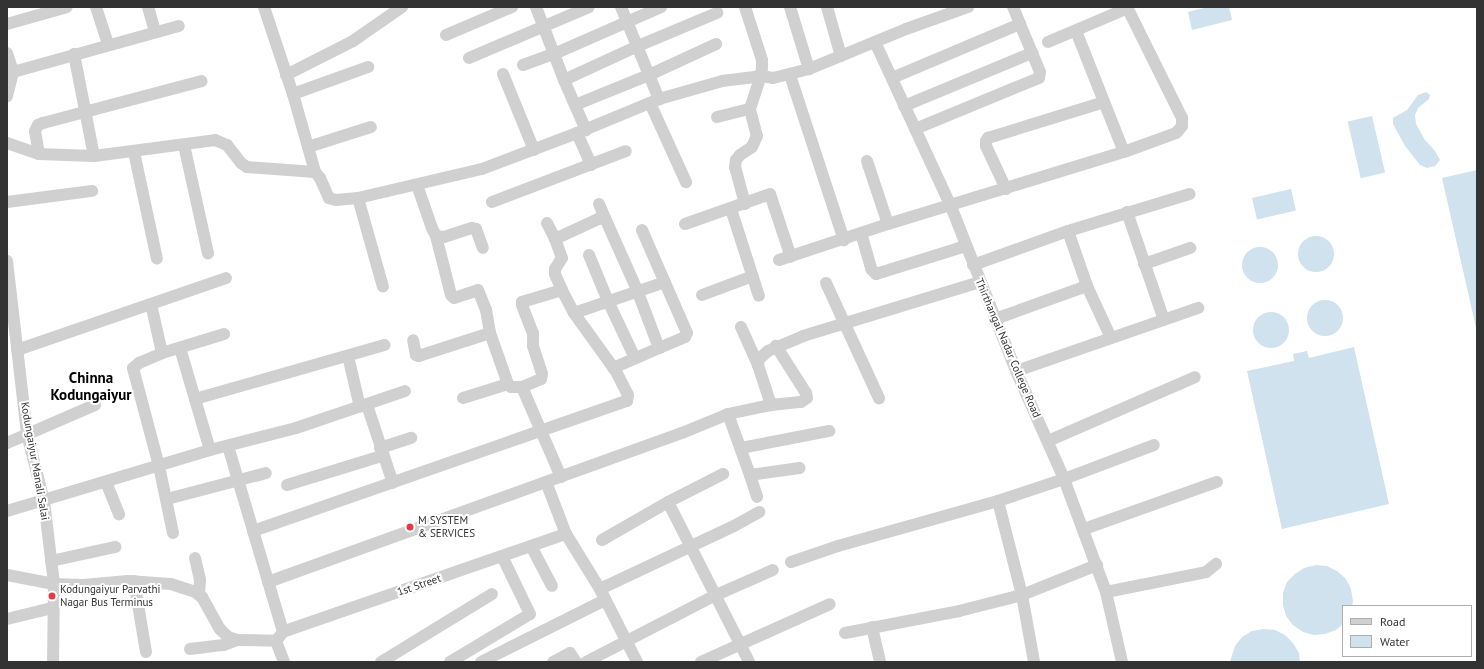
<!DOCTYPE html>
<html>
<head>
<meta charset="utf-8">
<style>
  body { margin:0 }
  #map { position:relative; width:1484px; height:669px; overflow:hidden; background:#fff; font-family:"PT Sans",sans-serif }
  div>[style] { position:absolute }
  [style*='--x'] { left:calc(var(--x)*1px); top:calc(var(--y)*1px); width:calc(var(--w)*1px); rotate:calc(var(--a)*1deg) }
  .water>* { inset:0; background:#cfe2ee; transform-origin:0 0 }
  .round { border-radius:50% }
  .minor>* { height:12px; margin:-6px; padding:0 6px; transform-origin:6px; border-radius:6px; background:#d0d0d0 }
  .dots>* { width:11px; height:11px; translate:-50% -50%; box-sizing:border-box; border:2px solid #fff; border-radius:50% }
  span { translate:-50% -50%; white-space:nowrap; text-align:center; line-height:1.15; -webkit-text-stroke:4px #fff; paint-order:stroke }
  .street-label { font-size:11px; color:#333 }
  .poi-label { font-size:11px; color:#333 }
  .left { translate:0 -50%; text-align:left }
  .district-label { font-size:15px; color:#000; font-weight:700 }
  .frame { position:absolute; inset:0; border:8px solid #333; pointer-events:none }
  .legend { position:absolute; left:1342px; top:605px; width:130px; height:52px; box-sizing:border-box; background:#fff; border:1px solid #adadad; margin:0; padding:5px 7px; list-style:none; font-size:12px; color:#333 }
  .legend li { display:flex; align-items:center; gap:8px; height:20px }
  .legend b { width:20px; border:1px solid #adadad }
</style>
</head>
<body>
<div id="map">
  <div class="water">
    <div style="clip-path:polygon(1208px 7px,1229px 7px,1232px 20px,1192px 30px,1188px 12px)"></div>
    <div style="clip-path:polygon(1426px 92px,1430px 95px,1429px 99px,1418px 108px,1415px 115px,1416px 124px,1425px 140px,1435px 151px,1440px 160px,1435px 166px,1427px 168px,1420px 165px,1405px 146px,1393px 124px,1393px 118px,1407px 110px,1418px 95px)"></div>
    <div style="left:1372px;top:116px;width:58px;height:25px;rotate:77deg"></div>
    <div style="clip-path:polygon(1477px 170px,1477px 332px,1442px 178px)"></div>
    <div style="left:1291px;top:189px;width:22px;height:40px;rotate:77deg"></div>
    <div class="round" style="left:1298px;top:236px;width:36px;height:36px"></div>
    <div class="round" style="left:1242px;top:247px;width:36px;height:36px"></div>
    <div class="round" style="left:1307px;top:300px;width:36px;height:36px"></div>
    <div class="round" style="left:1253px;top:312px;width:36px;height:36px"></div>
    <div style="clip-path:polygon(1354px 347px,1389px 504px,1282px 529px,1247px 371px,1294px 361px,1293px 354px,1307px 351px,1309px 358px)"></div>
    <div style="clip-path:polygon(1316px 565px,1327px 566px,1337px 571px,1346px 579px,1351px 589px,1353px 601px,1352px 606px,1343px 606px,1343px 624px,1336px 630px,1325px 634px,1314px 635px,1303px 632px,1293px 625px,1286px 616px,1283px 605px,1283px 593px,1287px 582px,1295px 574px,1304px 568px)"></div>
    <div style="clip-path:polygon(1263px 629px,1275px 630px,1285px 635px,1293px 643px,1299px 653px,1300px 662px,1230px 662px,1235px 646px,1242px 637px,1252px 631px)"></div>
  </div>
  <div class="minor">
    <div style="--x:96;--y:7;--w:39;--a:72"></div>
    <div style="--x:148;--y:7;--w:26;--a:74"></div>
    <div style="--x:264;--y:7;--w:92;--a:71.6"></div>
    <div style="--x:293;--y:94;--w:81;--a:74.2"></div>
    <div style="--x:536;--y:7;--w:78;--a:69"></div>
    <div style="--x:564;--y:80;--w:55;--a:66.3"></div>
    <div style="--x:621;--y:7;--w:100;--a:67.6"></div>
    <div style="--x:790;--y:7;--w:65;--a:73"></div>
    <div style="--x:827;--y:7;--w:51;--a:74.1"></div>
    <div style="--x:7;--y:24;--w:62;--a:-15.8"></div>
    <div style="--x:1076;--y:31;--w:130;--a:68.4"></div>
    <div style="--x:446;--y:35;--w:72;--a:-23"></div>
    <div style="--x:875;--y:42;--w:179;--a:65.2"></div>
    <div style="--x:950;--y:204;--w:180;--a:68.4"></div>
    <div style="--x:1016;--y:371;--w:118;--a:66"></div>
    <div style="--x:1064;--y:479;--w:121;--a:69.6"></div>
    <div style="--x:1106;--y:592;--w:72;--a:77.1"></div>
    <div style="--x:1048;--y:42;--w:87;--a:-23"></div>
    <div style="--x:7;--y:53;--w:20;--a:72"></div>
    <div style="--x:13;--y:72;--w:25;--a:104"></div>
    <div style="--x:74;--y:54;--w:104;--a:78.9"></div>
    <div style="--x:469;--y:58;--w:130;--a:-23"></div>
    <div style="--x:523;--y:65;--w:33;--a:-20"></div>
    <div style="--x:554;--y:54;--w:117;--a:-23.7"></div>
    <div style="--x:13;--y:72;--w:172;--a:-15.5"></div>
    <div style="--x:503;--y:74;--w:82;--a:67.8"></div>
    <div style="--x:286;--y:75;--w:75;--a:-26.9"></div>
    <div style="--x:353;--y:41;--w:60;--a:-34.8"></div>
    <div style="--x:790;--y:75;--w:174;--a:71.9"></div>
    <div style="--x:892;--y:78;--w:139;--a:-22.9"></div>
    <div style="--x:1020;--y:24;--w:18;--a:-112"></div>
    <div style="--x:564;--y:80;--w:81;--a:-24.7"></div>
    <div style="--x:638;--y:46;--w:86;--a:-22.7"></div>
    <div style="--x:293;--y:94;--w:80;--a:-19.8"></div>
    <div style="--x:650;--y:103;--w:87;--a:65.5"></div>
    <div style="--x:575;--y:105;--w:80;--a:-22.1"></div>
    <div style="--x:649;--y:75;--w:74;--a:-24.8"></div>
    <div style="--x:904;--y:106;--w:139;--a:-22.5"></div>
    <div style="--x:717;--y:117;--w:34;--a:-14"></div>
    <div style="--x:915;--y:129;--w:134;--a:-22.4"></div>
    <div style="--x:1039;--y:78;--w:6;--a:-81"></div>
    <div style="--x:1040;--y:72;--w:52;--a:-112.6"></div>
    <div style="--x:577;--y:133;--w:35;--a:66"></div>
    <div style="--x:7;--y:143;--w:34;--a:19"></div>
    <div style="--x:39;--y:154;--w:55;--a:2.1"></div>
    <div style="--x:94;--y:156;--w:122;--a:-7.5"></div>
    <div style="--x:215;--y:140;--w:13;--a:23"></div>
    <div style="--x:227;--y:145;--w:23;--a:52"></div>
    <div style="--x:241;--y:163;--w:7;--a:34"></div>
    <div style="--x:247;--y:167;--w:68;--a:4.2"></div>
    <div style="--x:315;--y:172;--w:8;--a:50"></div>
    <div style="--x:320;--y:178;--w:22;--a:66"></div>
    <div style="--x:329;--y:198;--w:7;--a:16"></div>
    <div style="--x:336;--y:200;--w:22;--a:-5"></div>
    <div style="--x:358;--y:198;--w:127;--a:-13.2"></div>
    <div style="--x:482;--y:169;--w:102;--a:-20.8"></div>
    <div style="--x:577;--y:133;--w:89;--a:-22.5"></div>
    <div style="--x:659;--y:99;--w:66;--a:-15.9"></div>
    <div style="--x:722;--y:81;--w:39;--a:-7"></div>
    <div style="--x:761;--y:76;--w:12;--a:9"></div>
    <div style="--x:773;--y:78;--w:37;--a:-14"></div>
    <div style="--x:809;--y:69;--w:105;--a:-22.4"></div>
    <div style="--x:906;--y:29;--w:66;--a:-19.5"></div>
    <div style="--x:184;--y:145;--w:111;--a:77.5"></div>
    <div style="--x:308;--y:147;--w:66;--a:-17.6"></div>
    <div style="--x:134;--y:152;--w:109;--a:77.9"></div>
    <div style="--x:39;--y:154;--w:23;--a:-100"></div>
    <div style="--x:35;--y:131;--w:7;--a:-63"></div>
    <div style="--x:38;--y:125;--w:5;--a:-22"></div>
    <div style="--x:43;--y:123;--w:164;--a:-14.8"></div>
    <div style="--x:867;--y:161;--w:66;--a:71.6"></div>
    <div style="--x:417;--y:185;--w:46;--a:70.8"></div>
    <div style="--x:432;--y:228;--w:9;--a:63"></div>
    <div style="--x:436;--y:236;--w:8;--a:7"></div>
    <div style="--x:444;--y:237;--w:29;--a:-18"></div>
    <div style="--x:472;--y:228;--w:4;--a:14"></div>
    <div style="--x:476;--y:229;--w:20;--a:70"></div>
    <div style="--x:1006;--y:189;--w:47;--a:-114.9"></div>
    <div style="--x:986;--y:146;--w:5;--a:-90"></div>
    <div style="--x:986;--y:141;--w:4;--a:-56"></div>
    <div style="--x:988;--y:138;--w:121;--a:-17.2"></div>
    <div style="--x:358;--y:198;--w:92;--a:74.3"></div>
    <div style="--x:7;--y:202;--w:86;--a:-7.4"></div>
    <div style="--x:492;--y:202;--w:143;--a:-20.8"></div>
    <div style="--x:599;--y:204;--w:15;--a:67"></div>
    <div style="--x:745;--y:204;--w:38;--a:-105"></div>
    <div style="--x:735;--y:167;--w:7;--a:-82"></div>
    <div style="--x:736;--y:160;--w:6;--a:-51"></div>
    <div style="--x:740;--y:155;--w:14;--a:-34"></div>
    <div style="--x:752;--y:147;--w:12;--a:-66"></div>
    <div style="--x:757;--y:136;--w:28;--a:-105"></div>
    <div style="--x:750;--y:109;--w:35;--a:-72"></div>
    <div style="--x:761;--y:76;--w:9;--a:-84"></div>
    <div style="--x:762;--y:67;--w:7;--a:-90"></div>
    <div style="--x:762;--y:60;--w:56;--a:-107.8"></div>
    <div style="--x:731;--y:209;--w:91;--a:72.2"></div>
    <div style="--x:1127;--y:212;--w:114;--a:71.1"></div>
    <div style="--x:547;--y:223;--w:18;--a:63"></div>
    <div style="--x:685;--y:224;--w:90;--a:-19.4"></div>
    <div style="--x:770;--y:194;--w:66;--a:71.6"></div>
    <div style="--x:642;--y:230;--w:112;--a:66.4"></div>
    <div style="--x:687;--y:333;--w:4;--a:117"></div>
    <div style="--x:685;--y:337;--w:28;--a:157"></div>
    <div style="--x:1068;--y:231;--w:58;--a:70.9"></div>
    <div style="--x:1087;--y:286;--w:57;--a:65.2"></div>
    <div style="--x:861;--y:233;--w:37;--a:74"></div>
    <div style="--x:871;--y:269;--w:7;--a:45"></div>
    <div style="--x:876;--y:274;--w:94;--a:-17.3"></div>
    <div style="--x:436;--y:236;--w:61;--a:75.7"></div>
    <div style="--x:451;--y:295;--w:4;--a:45"></div>
    <div style="--x:454;--y:298;--w:25;--a:-18"></div>
    <div style="--x:478;--y:290;--w:22;--a:68"></div>
    <div style="--x:486;--y:310;--w:23;--a:80"></div>
    <div style="--x:589;--y:255;--w:50;--a:67.6"></div>
    <div style="--x:608;--y:301;--w:63;--a:64.7"></div>
    <div style="--x:779;--y:260;--w:115;--a:-18.3"></div>
    <div style="--x:888;--y:224;--w:247;--a:-17"></div>
    <div style="--x:1124;--y:152;--w:55;--a:-20.1"></div>
    <div style="--x:1176;--y:133;--w:9;--a:-49"></div>
    <div style="--x:1182;--y:126;--w:8;--a:-90"></div>
    <div style="--x:1182;--y:118;--w:124;--a:-116.4"></div>
    <div style="--x:7;--y:261;--w:174;--a:83.4"></div>
    <div style="--x:27;--y:434;--w:69;--a:75.8"></div>
    <div style="--x:44;--y:501;--w:84;--a:83.1"></div>
    <div style="--x:54;--y:584;--w:78;--a:90.7"></div>
    <div style="--x:1144;--y:264;--w:49;--a:-19.2"></div>
    <div style="--x:973;--y:265;--w:101;--a:-19.7"></div>
    <div style="--x:1068;--y:231;--w:127;--a:-16.9"></div>
    <div style="--x:826;--y:283;--w:127;--a:65.3"></div>
    <div style="--x:562;--y:290;--w:17;--a:-114"></div>
    <div style="--x:555;--y:274;--w:5;--a:-90"></div>
    <div style="--x:555;--y:269;--w:13;--a:-58"></div>
    <div style="--x:562;--y:258;--w:20;--a:-110"></div>
    <div style="--x:555;--y:239;--w:47;--a:-24.9"></div>
    <div style="--x:598;--y:219;--w:7;--a:-8"></div>
    <div style="--x:605;--y:218;--w:79;--a:66"></div>
    <div style="--x:637;--y:290;--w:62;--a:69.2"></div>
    <div style="--x:659;--y:348;--w:50;--a:156.5"></div>
    <div style="--x:702;--y:295;--w:54;--a:-20.4"></div>
    <div style="--x:151;--y:304;--w:50;--a:77.3"></div>
    <div style="--x:574;--y:313;--w:96;--a:-18.8"></div>
    <div style="--x:995;--y:319;--w:98;--a:-19.7"></div>
    <div style="--x:741;--y:327;--w:42;--a:65.9"></div>
    <div style="--x:180;--y:348;--w:106;--a:73.6"></div>
    <div style="--x:17;--y:350;--w:221;--a:-19"></div>
    <div style="--x:348;--y:356;--w:52;--a:76.8"></div>
    <div style="--x:1016;--y:371;--w:193;--a:-19.1"></div>
    <div style="--x:522;--y:387;--w:98;--a:66.6"></div>
    <div style="--x:463;--y:398;--w:47;--a:-17.3"></div>
    <div style="--x:195;--y:399;--w:197;--a:-15.9"></div>
    <div style="--x:367;--y:405;--w:82;--a:71.6"></div>
    <div style="--x:771;--y:405;--w:30;--a:-6"></div>
    <div style="--x:801;--y:402;--w:7;--a:-34"></div>
    <div style="--x:807;--y:398;--w:5;--a:-101"></div>
    <div style="--x:806;--y:393;--w:56;--a:-122.6"></div>
    <div style="--x:728;--y:414;--w:65;--a:70.2"></div>
    <div style="--x:750;--y:475;--w:50;--a:-8"></div>
    <div style="--x:1048;--y:441;--w:160;--a:-23.5"></div>
    <div style="--x:7;--y:443;--w:96;--a:-23.4"></div>
    <div style="--x:228;--y:446;--w:194;--a:73.5"></div>
    <div style="--x:380;--y:448;--w:33;--a:-18"></div>
    <div style="--x:741;--y:448;--w:90;--a:-10.9"></div>
    <div style="--x:750;--y:475;--w:23;--a:72"></div>
    <div style="--x:106;--y:482;--w:35;--a:68"></div>
    <div style="--x:546;--y:482;--w:56;--a:69"></div>
    <div style="--x:566;--y:534;--w:65;--a:58.3"></div>
    <div style="--x:600;--y:589;--w:82;--a:63.1"></div>
    <div style="--x:287;--y:485;--w:99;--a:-17"></div>
    <div style="--x:167;--y:499;--w:102;--a:-14.7"></div>
    <div style="--x:998;--y:501;--w:97;--a:75.7"></div>
    <div style="--x:1022;--y:595;--w:68;--a:79.8"></div>
    <div style="--x:668;--y:502;--w:179;--a:63.1"></div>
    <div style="--x:7;--y:511;--w:212;--a:-16.7"></div>
    <div style="--x:210;--y:450;--w:89;--a:-14.3"></div>
    <div style="--x:296;--y:428;--w:115;--a:-18.7"></div>
    <div style="--x:1084;--y:529;--w:141;--a:-19.5"></div>
    <div style="--x:253;--y:531;--w:396;--a:-19.2"></div>
    <div style="--x:627;--y:401;--w:6;--a:-81"></div>
    <div style="--x:628;--y:395;--w:28;--a:-117"></div>
    <div style="--x:615;--y:370;--w:70;--a:-125.7"></div>
    <div style="--x:574;--y:313;--w:26;--a:-118"></div>
    <div style="--x:562;--y:290;--w:42;--a:163.3"></div>
    <div style="--x:522;--y:302;--w:3;--a:90"></div>
    <div style="--x:522;--y:305;--w:30;--a:69"></div>
    <div style="--x:533;--y:333;--w:13;--a:90"></div>
    <div style="--x:533;--y:346;--w:29;--a:72"></div>
    <div style="--x:542;--y:374;--w:5;--a:101"></div>
    <div style="--x:541;--y:379;--w:21;--a:157"></div>
    <div style="--x:522;--y:387;--w:11;--a:180"></div>
    <div style="--x:511;--y:387;--w:4;--a:-135"></div>
    <div style="--x:508;--y:384;--w:54;--a:-109.4"></div>
    <div style="--x:490;--y:333;--w:75;--a:162.1"></div>
    <div style="--x:419;--y:356;--w:3;--a:-162"></div>
    <div style="--x:416;--y:355;--w:15;--a:-101"></div>
    <div style="--x:173;--y:533;--w:68;--a:-101.8"></div>
    <div style="--x:159;--y:466;--w:101;--a:-104.9"></div>
    <div style="--x:133;--y:368;--w:8;--a:-40"></div>
    <div style="--x:139;--y:363;--w:25;--a:-23"></div>
    <div style="--x:162;--y:353;--w:65;--a:-17"></div>
    <div style="--x:602;--y:540;--w:76;--a:-29.9"></div>
    <div style="--x:668;--y:502;--w:62;--a:-27"></div>
    <div style="--x:531;--y:546;--w:45;--a:62.3"></div>
    <div style="--x:195;--y:558;--w:23;--a:77"></div>
    <div style="--x:200;--y:580;--w:15;--a:94"></div>
    <div style="--x:51;--y:561;--w:66;--a:-12.3"></div>
    <div style="--x:791;--y:562;--w:50;--a:-18.8"></div>
    <div style="--x:838;--y:546;--w:166;--a:-15.7"></div>
    <div style="--x:998;--y:501;--w:70;--a:-18.4"></div>
    <div style="--x:1064;--y:479;--w:96;--a:-20.7"></div>
    <div style="--x:7;--y:575;--w:48;--a:10.8"></div>
    <div style="--x:54;--y:584;--w:29;--a:2"></div>
    <div style="--x:83;--y:585;--w:45;--a:-5.1"></div>
    <div style="--x:128;--y:581;--w:43;--a:4"></div>
    <div style="--x:171;--y:584;--w:25;--a:18"></div>
    <div style="--x:195;--y:592;--w:9;--a:36"></div>
    <div style="--x:202;--y:597;--w:37;--a:61"></div>
    <div style="--x:220;--y:629;--w:11;--a:45"></div>
    <div style="--x:228;--y:637;--w:9;--a:18"></div>
    <div style="--x:237;--y:640;--w:39;--a:1"></div>
    <div style="--x:134;--y:581;--w:72;--a:80.4"></div>
    <div style="--x:268;--y:582;--w:440;--a:-19.8"></div>
    <div style="--x:682;--y:433;--w:50;--a:-22.4"></div>
    <div style="--x:728;--y:414;--w:44;--a:-11.8"></div>
    <div style="--x:771;--y:405;--w:42;--a:-108"></div>
    <div style="--x:758;--y:365;--w:6;--a:-81"></div>
    <div style="--x:759;--y:359;--w:12;--a:-42"></div>
    <div style="--x:768;--y:351;--w:38;--a:-23"></div>
    <div style="--x:803;--y:336;--w:185;--a:-17"></div>
    <div style="--x:600;--y:589;--w:148;--a:-25.2"></div>
    <div style="--x:734;--y:526;--w:29;--a:-29"></div>
    <div style="--x:1106;--y:592;--w:102;--a:-11.3"></div>
    <div style="--x:1206;--y:572;--w:13;--a:-39"></div>
    <div style="--x:7;--y:619;--w:46;--a:-13.7"></div>
    <div style="--x:872;--y:627;--w:36;--a:77"></div>
    <div style="--x:845;--y:633;--w:116;--a:-10.9"></div>
    <div style="--x:959;--y:611;--w:65;--a:-14.3"></div>
    <div style="--x:1022;--y:595;--w:81;--a:-21.8"></div>
    <div style="--x:276;--y:641;--w:11;--a:-52"></div>
    <div style="--x:283;--y:632;--w:5;--a:-22"></div>
    <div style="--x:288;--y:630;--w:294;--a:-19.1"></div>
    <div style="--x:276;--y:641;--w:22;--a:69"></div>
    <div style="--x:190;--y:649;--w:34;--a:-7"></div>
    <div style="--x:224;--y:645;--w:14;--a:-21"></div>
    <div style="--x:381;--y:662;--w:130;--a:-31.5"></div>
    <div style="--x:450;--y:662;--w:93;--a:-31"></div>
    <div style="--x:530;--y:614;--w:64;--a:-115.8"></div>
    <div style="--x:481;--y:662;--w:139;--a:-26.6"></div>
    <div style="--x:553;--y:662;--w:19;--a:-28"></div>
    <div style="--x:570;--y:653;--w:11;--a:56"></div>
    <div style="--x:586;--y:662;--w:146;--a:-27.3"></div>
    <div style="--x:716;--y:595;--w:62;--a:-23.7"></div>
    <div style="--x:701;--y:662;--w:141;--a:-24.2"></div>
  </div>
  <div class="dots">
    <div style="left:410px;top:527px;background:#e63946"></div>
    <div style="left:52px;top:596px;background:#e63946"></div>
  </div>
  <div class="street-label">
    <span style="left:1008px;top:348px;rotate:67deg">Thirthangal Nadar College Road</span>
    <span style="left:35px;top:461px;rotate:80deg">Kodungaiyur Manali Salai</span>
    <span style="left:419px;top:585px;rotate:-19deg">1st Street</span>
  </div>
  <div class="poi-label">
    <span class="left" style="left:418px;top:527px">M SYSTEM<br>&amp; SERVICES</span>
    <span class="left" style="left:60px;top:596px">Kodungaiyur Parvathi<br>Nagar Bus Terminus</span>
  </div>
  <div class="district-label">
    <span style="left:91px;top:386px">Chinna<br>Kodungaiyur</span>
  </div>
  <div class="frame"></div>
  <ul class="legend">
  <li><b style="height:5px;background:#d0d0d0"></b>Road</li>
  <li><b style="height:11px;background:#cfe2ee"></b>Water</li>
  </ul>
</div>
</body>
</html>
